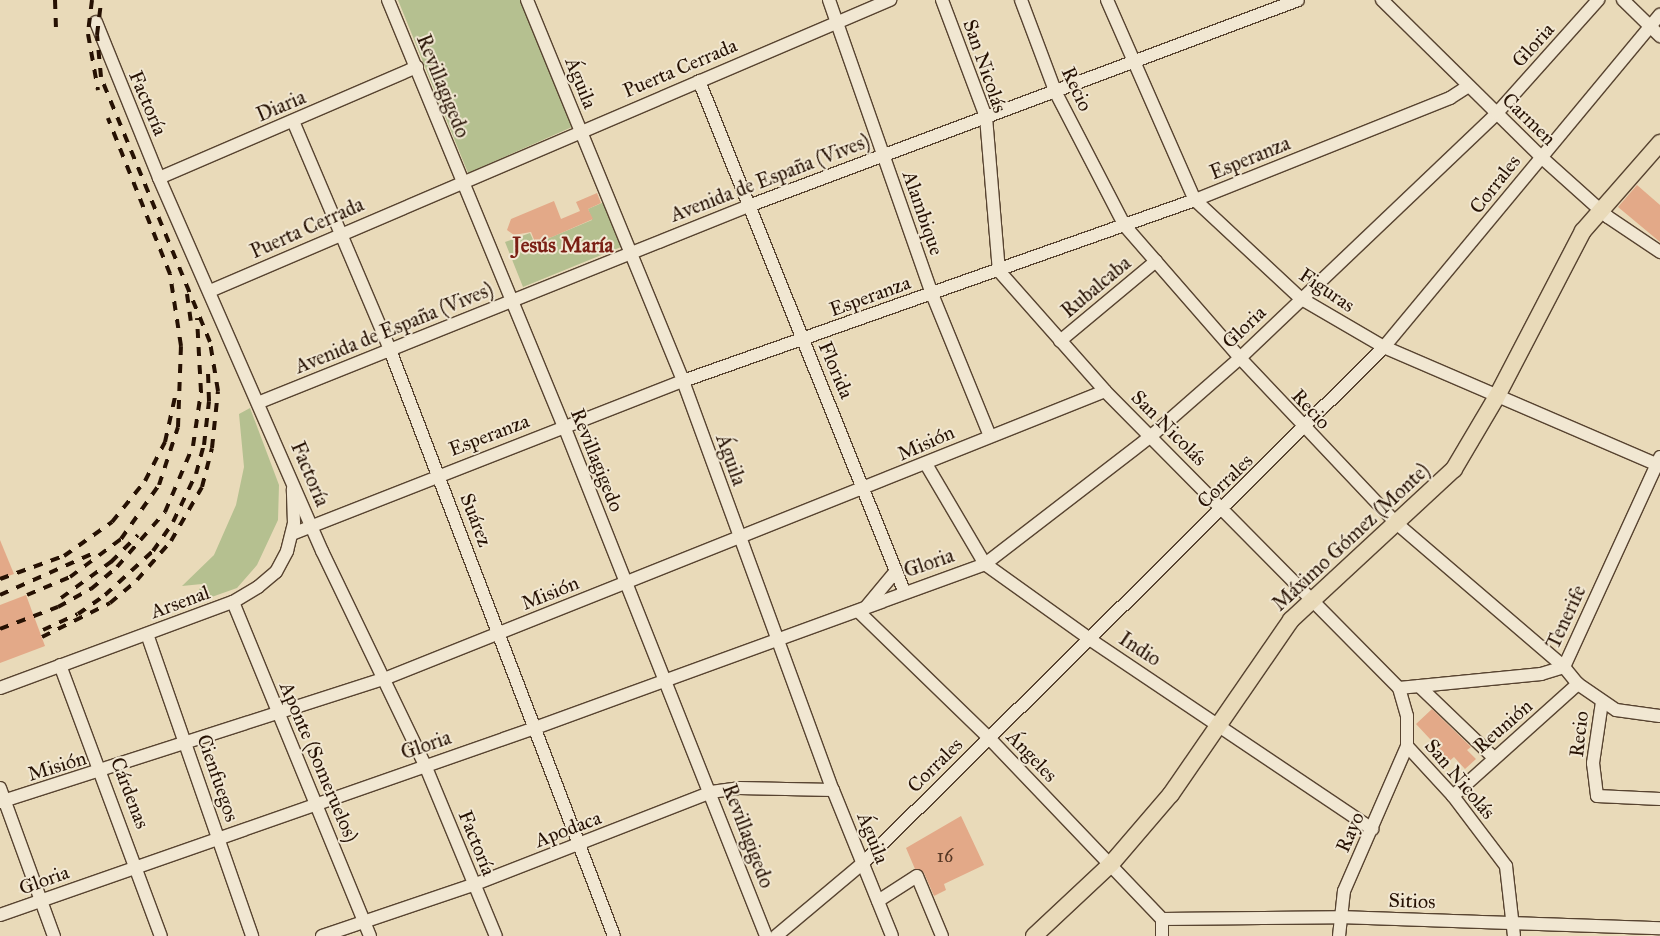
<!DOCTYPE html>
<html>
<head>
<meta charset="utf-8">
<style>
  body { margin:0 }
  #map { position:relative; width:1660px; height:936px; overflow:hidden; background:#e9dab9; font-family:"IM FELL Great Primer",serif }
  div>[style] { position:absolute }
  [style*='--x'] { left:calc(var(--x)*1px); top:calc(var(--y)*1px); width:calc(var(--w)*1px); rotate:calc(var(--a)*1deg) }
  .green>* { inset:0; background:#b5c090 }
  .building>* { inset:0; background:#e3a988 }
  .roads { filter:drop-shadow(1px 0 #574330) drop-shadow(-1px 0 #574330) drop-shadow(0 1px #574330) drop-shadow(0 -1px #574330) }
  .minor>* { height:12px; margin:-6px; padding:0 6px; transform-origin:6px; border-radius:6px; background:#f1e7d2 }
  .major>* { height:16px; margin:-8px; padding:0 8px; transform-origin:8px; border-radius:8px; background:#e9dab9 }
  .rail>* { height:4px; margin-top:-2px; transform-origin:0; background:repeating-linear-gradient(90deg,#261103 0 9px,transparent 0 18px) }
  span { translate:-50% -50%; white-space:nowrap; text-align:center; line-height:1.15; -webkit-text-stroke:4px #f1e7d2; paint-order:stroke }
  .number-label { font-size:18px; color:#553724 }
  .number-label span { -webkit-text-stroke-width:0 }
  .street-label { font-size:20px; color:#261103 }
  .neighbourhood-label { font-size:21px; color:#7a1f14; font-weight:700 }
</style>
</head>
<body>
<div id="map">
  <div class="green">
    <div style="clip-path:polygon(398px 0,520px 0,572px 127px,468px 173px)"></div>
    <div style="clip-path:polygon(604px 202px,621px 247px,523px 287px,505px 242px,530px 233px,535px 244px,592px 220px,588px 209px)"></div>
    <div style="clip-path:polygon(250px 408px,279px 485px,278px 520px,257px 565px,237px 588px,192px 604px,202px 584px,182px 586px,214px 555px,236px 505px,244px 467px,239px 414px)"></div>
  </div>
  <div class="building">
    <div style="clip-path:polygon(1637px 185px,1660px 205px,1660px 242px,1618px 207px)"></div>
    <div style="clip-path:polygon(597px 193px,601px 203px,588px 209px,593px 219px,552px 237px,535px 242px,531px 232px,514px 235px,507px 230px,511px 219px,554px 201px,561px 219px,580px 211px,576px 202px)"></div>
    <div style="clip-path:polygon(0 540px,14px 574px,0 579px)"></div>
    <div style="clip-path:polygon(26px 595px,45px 646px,0 663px,0 605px)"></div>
    <div style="clip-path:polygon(1432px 709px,1471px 747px,1467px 750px,1476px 759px,1465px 769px,1454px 757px,1446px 764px,1439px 757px,1443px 753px,1416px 724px)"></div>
    <div style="clip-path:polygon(961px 816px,984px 865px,944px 884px,946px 890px,934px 896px,924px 873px,915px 869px,906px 848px)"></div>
  </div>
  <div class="roads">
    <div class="minor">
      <div style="--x:388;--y:0;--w:461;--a:67.6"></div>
      <div style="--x:564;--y:426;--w:549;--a:68.39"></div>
      <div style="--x:527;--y:0;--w:412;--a:67.7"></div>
      <div style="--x:683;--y:381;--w:436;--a:69.9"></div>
      <div style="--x:833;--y:790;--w:157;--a:68"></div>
      <div style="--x:829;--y:0;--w:312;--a:70.7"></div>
      <div style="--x:932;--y:294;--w:153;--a:67.8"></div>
      <div style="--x:942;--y:0;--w:125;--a:69.4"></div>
      <div style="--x:986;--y:117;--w:155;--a:85.2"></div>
      <div style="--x:999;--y:271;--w:160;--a:48.5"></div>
      <div style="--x:1105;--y:391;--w:418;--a:45.3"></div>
      <div style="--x:1399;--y:688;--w:29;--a:74"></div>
      <div style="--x:1407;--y:716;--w:30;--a:90"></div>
      <div style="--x:1407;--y:746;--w:68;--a:47.4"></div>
      <div style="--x:1453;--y:796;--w:88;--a:52.9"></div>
      <div style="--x:1506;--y:866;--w:70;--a:83.5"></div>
      <div style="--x:1021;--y:0;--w:99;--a:69.4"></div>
      <div style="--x:1056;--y:93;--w:150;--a:62.6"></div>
      <div style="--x:1125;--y:226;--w:175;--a:48.9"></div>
      <div style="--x:1240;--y:358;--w:226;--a:46.6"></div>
      <div style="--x:1395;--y:522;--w:223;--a:40.6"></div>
      <div style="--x:1564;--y:667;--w:22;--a:51"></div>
      <div style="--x:1578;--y:684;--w:46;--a:34.4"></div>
      <div style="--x:1616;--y:710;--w:44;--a:7.8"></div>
      <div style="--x:1107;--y:0;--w:219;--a:66.3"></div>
      <div style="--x:1195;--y:200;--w:144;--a:43"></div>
      <div style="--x:1300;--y:298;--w:97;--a:30.3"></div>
      <div style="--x:1384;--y:347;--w:301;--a:23.3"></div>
      <div style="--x:1382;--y:0;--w:222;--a:44.6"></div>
      <div style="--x:1540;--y:156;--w:91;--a:41.9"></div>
      <div style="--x:1608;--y:217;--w:63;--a:33.9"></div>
      <div style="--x:1623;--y:0;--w:52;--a:44.2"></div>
      <div style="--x:96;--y:22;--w:168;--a:68"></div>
      <div style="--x:159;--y:178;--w:407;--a:66.4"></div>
      <div style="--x:322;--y:551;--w:237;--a:64.3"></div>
      <div style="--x:425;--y:765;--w:185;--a:67.5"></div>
      <div style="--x:699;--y:81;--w:550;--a:68.1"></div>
      <div style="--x:293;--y:121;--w:249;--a:67"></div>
      <div style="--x:390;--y:350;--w:627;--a:69.08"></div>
      <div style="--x:159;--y:178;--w:281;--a:-23.3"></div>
      <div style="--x:210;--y:291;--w:740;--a:-23.17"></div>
      <div style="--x:1060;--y:341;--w:125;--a:-39.8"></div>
      <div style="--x:260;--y:402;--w:529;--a:-21.86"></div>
      <div style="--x:751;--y:205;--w:584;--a:-20.54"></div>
      <div style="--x:926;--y:464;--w:116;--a:59.5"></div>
      <div style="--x:985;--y:564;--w:130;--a:35.6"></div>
      <div style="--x:1091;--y:640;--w:339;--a:33.9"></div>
      <div style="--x:292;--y:534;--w:420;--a:-21.4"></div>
      <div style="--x:683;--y:381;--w:543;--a:-19.47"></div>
      <div style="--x:1195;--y:200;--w:275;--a:-21.8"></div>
      <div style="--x:1450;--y:98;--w:20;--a:-33"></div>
      <div style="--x:233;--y:602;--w:361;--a:67.7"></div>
      <div style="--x:866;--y:607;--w:47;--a:-50.2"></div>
      <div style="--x:859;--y:612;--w:181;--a:44.1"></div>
      <div style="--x:989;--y:738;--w:250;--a:46.3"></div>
      <div style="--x:1162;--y:919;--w:17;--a:90"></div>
      <div style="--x:147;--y:634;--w:320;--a:70.8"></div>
      <div style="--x:60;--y:665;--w:289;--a:69.6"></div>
      <div style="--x:1419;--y:686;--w:104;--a:43.8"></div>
      <div style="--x:0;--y:688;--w:248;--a:-20.3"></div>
      <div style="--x:233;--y:602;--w:29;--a:-31"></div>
      <div style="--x:258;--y:587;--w:23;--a:-40"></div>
      <div style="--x:276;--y:572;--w:24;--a:-62"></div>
      <div style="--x:287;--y:551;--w:29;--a:-76"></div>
      <div style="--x:294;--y:523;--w:34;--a:-92"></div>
      <div style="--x:1399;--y:688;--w:143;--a:-5.6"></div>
      <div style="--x:1541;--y:674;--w:24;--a:-17"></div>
      <div style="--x:1564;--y:667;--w:231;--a:-65.4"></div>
      <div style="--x:1602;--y:702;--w:62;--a:98.4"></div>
      <div style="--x:1593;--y:763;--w:33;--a:83"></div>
      <div style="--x:1597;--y:796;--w:63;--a:2.7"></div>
      <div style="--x:0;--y:788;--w:158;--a:70"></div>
      <div style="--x:1453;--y:796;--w:168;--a:-41.9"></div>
      <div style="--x:0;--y:802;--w:403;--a:-17.8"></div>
      <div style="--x:384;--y:679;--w:776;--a:-21.77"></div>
      <div style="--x:878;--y:901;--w:46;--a:-32.7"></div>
      <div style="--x:917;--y:876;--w:65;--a:67.4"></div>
      <div style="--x:0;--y:915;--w:567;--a:-19.27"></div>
      <div style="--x:535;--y:728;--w:479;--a:-20"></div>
      <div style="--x:985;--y:564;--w:210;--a:-37.6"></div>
      <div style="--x:1151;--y:436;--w:118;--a:-41.2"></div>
      <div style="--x:1240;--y:358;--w:355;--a:-43.6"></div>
      <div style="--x:1497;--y:113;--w:152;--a:-48.2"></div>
      <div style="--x:1162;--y:919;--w:177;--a:-0.6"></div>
      <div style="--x:1339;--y:917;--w:321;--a:2"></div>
      <div style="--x:322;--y:936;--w:159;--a:-18.7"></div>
      <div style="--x:473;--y:885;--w:256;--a:-21.3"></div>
      <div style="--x:711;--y:792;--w:28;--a:-8"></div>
      <div style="--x:739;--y:788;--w:94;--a:1.2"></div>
      <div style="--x:776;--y:936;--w:114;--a:-40"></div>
      <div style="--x:863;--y:863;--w:733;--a:-44.72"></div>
      <div style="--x:1384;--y:347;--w:432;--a:-50.3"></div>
      <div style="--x:1339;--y:936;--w:45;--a:-83.7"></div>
      <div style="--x:1344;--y:891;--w:158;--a:-66.5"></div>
    </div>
    <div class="major">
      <div style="--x:1034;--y:936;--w:105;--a:-43.1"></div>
      <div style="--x:1111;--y:864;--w:92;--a:-49.4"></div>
      <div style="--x:1171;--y:794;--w:211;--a:-55.4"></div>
      <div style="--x:1291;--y:620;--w:222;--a:-42.8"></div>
      <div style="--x:1454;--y:469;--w:82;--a:-59.4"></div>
      <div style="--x:1496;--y:398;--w:188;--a:-62.5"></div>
      <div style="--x:1583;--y:231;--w:117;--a:-48.8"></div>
    </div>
  </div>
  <div class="rail">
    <div style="--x:55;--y:0;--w:31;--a:88"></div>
    <div style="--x:92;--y:0;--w:34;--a:97"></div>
    <div style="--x:88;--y:34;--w:57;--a:79.9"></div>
    <div style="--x:187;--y:294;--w:35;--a:82"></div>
    <div style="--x:0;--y:579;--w:68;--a:-19.8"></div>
    <div style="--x:64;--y:556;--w:59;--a:-35.3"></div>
    <div style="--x:112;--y:522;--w:53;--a:-51.2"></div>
    <div style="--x:145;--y:481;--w:44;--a:-62.9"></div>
    <div style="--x:165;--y:442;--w:46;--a:-77.5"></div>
    <div style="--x:0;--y:595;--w:105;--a:-24.1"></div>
    <div style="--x:27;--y:595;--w:47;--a:-22.7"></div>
    <div style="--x:70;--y:577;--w:64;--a:-36.7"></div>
    <div style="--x:121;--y:539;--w:66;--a:-54.9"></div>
    <div style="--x:159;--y:485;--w:61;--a:-71.9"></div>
    <div style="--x:178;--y:427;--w:81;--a:-87.9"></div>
    <div style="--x:181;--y:346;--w:73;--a:-98.7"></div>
    <div style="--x:170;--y:274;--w:168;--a:-111.7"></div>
    <div style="--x:61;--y:598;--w:62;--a:-35.8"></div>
    <div style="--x:111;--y:562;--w:38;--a:-45"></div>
    <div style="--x:0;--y:629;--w:62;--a:-20.8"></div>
    <div style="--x:58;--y:607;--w:38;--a:-29"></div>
    <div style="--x:91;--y:589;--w:34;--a:-40"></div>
    <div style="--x:117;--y:567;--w:73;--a:-48.9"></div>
    <div style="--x:165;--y:512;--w:72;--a:-67"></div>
    <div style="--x:193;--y:446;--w:55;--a:-81.6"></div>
    <div style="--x:201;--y:392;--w:74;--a:-93.1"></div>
    <div style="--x:43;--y:630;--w:38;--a:-25"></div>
    <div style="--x:78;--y:614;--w:33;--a:-35"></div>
    <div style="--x:105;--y:595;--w:65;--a:-42.5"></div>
    <div style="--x:153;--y:551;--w:35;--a:-55"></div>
    <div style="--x:173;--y:522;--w:53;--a:-64.4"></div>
    <div style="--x:196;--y:474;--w:30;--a:-75"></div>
    <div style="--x:204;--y:445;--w:44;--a:-83.5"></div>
    <div style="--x:209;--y:401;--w:28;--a:-92"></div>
    <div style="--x:42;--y:637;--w:76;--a:-26.6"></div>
    <div style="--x:110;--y:603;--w:35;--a:-40"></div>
    <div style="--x:137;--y:580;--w:52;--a:-48.9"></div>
    <div style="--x:171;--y:541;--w:62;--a:-60.1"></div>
    <div style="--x:202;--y:487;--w:40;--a:-75.6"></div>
    <div style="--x:212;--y:448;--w:57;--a:-84"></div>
    <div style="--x:218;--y:391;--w:50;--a:-99.3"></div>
    <div style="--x:210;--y:342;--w:287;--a:-112.4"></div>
    <div style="--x:101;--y:77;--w:42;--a:-95.4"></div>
    <div style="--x:97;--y:35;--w:35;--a:-83"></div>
  </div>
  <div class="number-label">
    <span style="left:945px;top:856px">16</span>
  </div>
  <div class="street-label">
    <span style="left:1533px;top:45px;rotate:-48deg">Gloria</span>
    <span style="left:985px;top:66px;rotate:71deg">San Nicolás</span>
    <span style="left:680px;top:68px;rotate:-23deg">Puerta Cerrada</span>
    <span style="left:581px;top:83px;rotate:68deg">Águila</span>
    <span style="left:443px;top:86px;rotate:68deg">Revillagigedo</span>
    <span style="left:1077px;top:89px;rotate:65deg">Recio</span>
    <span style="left:148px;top:103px;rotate:67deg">Factoría</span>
    <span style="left:281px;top:106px;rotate:-23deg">Diaria</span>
    <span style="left:1529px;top:119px;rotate:44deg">Carmen</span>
    <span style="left:1250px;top:158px;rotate:-22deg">Esperanza</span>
    <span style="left:770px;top:178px;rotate:-21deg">Avenida de España (Vives)</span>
    <span style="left:1495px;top:184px;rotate:-52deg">Corrales</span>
    <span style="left:923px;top:213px;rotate:71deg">Alambique</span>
    <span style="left:307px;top:228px;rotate:-24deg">Puerta Cerrada</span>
    <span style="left:1096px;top:287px;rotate:-40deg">Rubalcaba</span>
    <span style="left:1327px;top:290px;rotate:34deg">Figuras</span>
    <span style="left:870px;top:296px;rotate:-20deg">Esperanza</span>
    <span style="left:1244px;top:327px;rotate:-44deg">Gloria</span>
    <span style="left:394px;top:328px;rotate:-22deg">Avenida de España (Vives)</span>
    <span style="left:836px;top:370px;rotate:67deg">Florida</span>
    <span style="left:1311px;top:409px;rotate:47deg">Recio</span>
    <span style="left:1169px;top:428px;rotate:45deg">San Nicolás</span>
    <span style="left:489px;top:435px;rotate:-21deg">Esperanza</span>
    <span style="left:926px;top:443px;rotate:-24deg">Misión</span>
    <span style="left:597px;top:460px;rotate:68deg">Revillagigedo</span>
    <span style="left:731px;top:460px;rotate:70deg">Águila</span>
    <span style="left:310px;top:474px;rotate:67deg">Factoría</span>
    <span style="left:1225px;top:481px;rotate:-44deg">Corrales</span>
    <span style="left:476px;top:520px;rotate:69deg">Suárez</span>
    <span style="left:1351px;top:537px;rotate:-43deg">Máximo Gómez (Monte)</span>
    <span style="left:929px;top:563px;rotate:-19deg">Gloria</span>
    <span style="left:550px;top:593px;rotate:-22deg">Misión</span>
    <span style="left:180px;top:602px;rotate:-20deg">Arsenal</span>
    <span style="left:1566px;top:617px;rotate:-65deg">Tenerife</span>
    <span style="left:1140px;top:649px;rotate:33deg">Indio</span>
    <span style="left:1503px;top:726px;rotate:-41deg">Reunión</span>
    <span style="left:1579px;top:734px;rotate:-83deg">Recio</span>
    <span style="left:426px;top:745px;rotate:-19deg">Gloria</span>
    <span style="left:1032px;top:756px;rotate:46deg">Ángeles</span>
    <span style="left:319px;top:762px;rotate:67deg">Aponte (Someruelos)</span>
    <span style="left:935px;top:765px;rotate:-45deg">Corrales</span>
    <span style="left:57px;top:766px;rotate:-17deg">Misión</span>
    <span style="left:218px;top:778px;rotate:71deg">Cienfuegos</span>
    <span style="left:1460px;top:779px;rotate:50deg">San Nicolás</span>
    <span style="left:130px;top:793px;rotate:69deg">Cárdenas</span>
    <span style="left:568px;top:829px;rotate:-21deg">Apodaca</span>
    <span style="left:1350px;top:832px;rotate:-66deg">Rayo</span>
    <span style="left:748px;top:836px;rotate:69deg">Revillagigedo</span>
    <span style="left:873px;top:838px;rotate:68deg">Águila</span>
    <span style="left:477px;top:843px;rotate:68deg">Factoría</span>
    <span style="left:44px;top:880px;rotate:-20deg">Gloria</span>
    <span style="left:1412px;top:901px;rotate:2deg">Sitios</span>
  </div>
  <div class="neighbourhood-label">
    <span style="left:563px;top:245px">Jesús María</span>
  </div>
</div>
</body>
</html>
